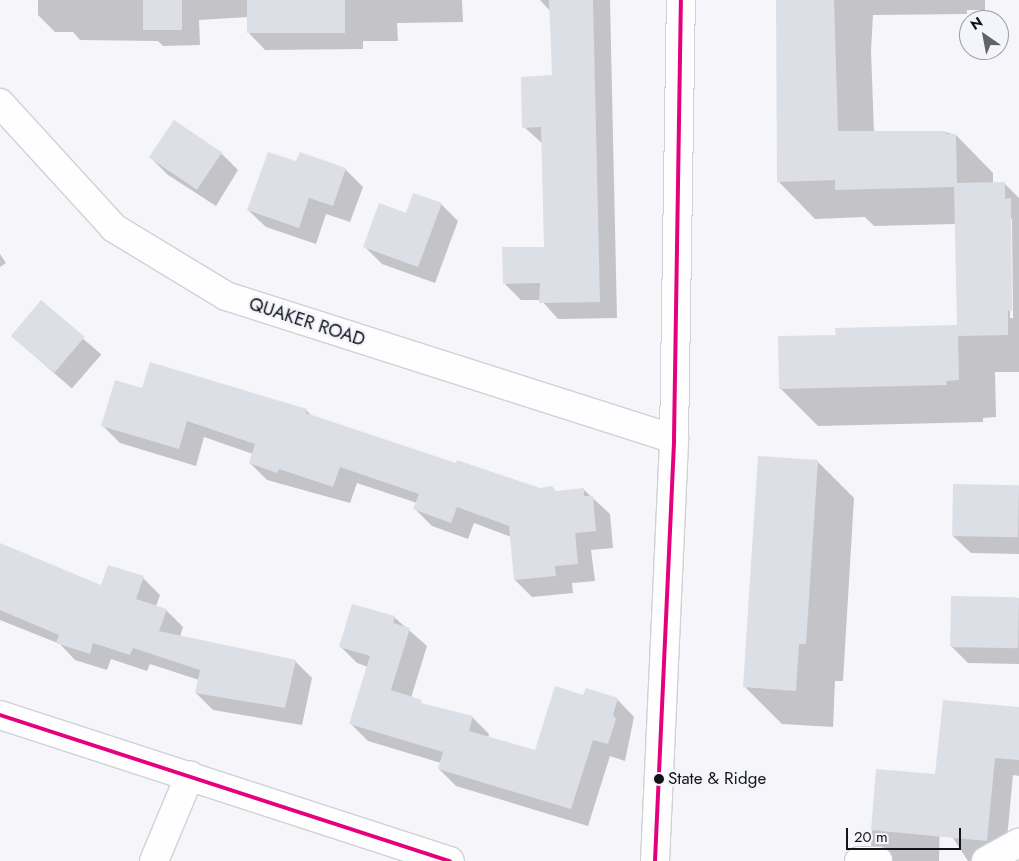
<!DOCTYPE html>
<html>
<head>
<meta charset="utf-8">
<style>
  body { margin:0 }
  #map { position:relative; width:1019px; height:861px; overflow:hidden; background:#f6f6fa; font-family:Jost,sans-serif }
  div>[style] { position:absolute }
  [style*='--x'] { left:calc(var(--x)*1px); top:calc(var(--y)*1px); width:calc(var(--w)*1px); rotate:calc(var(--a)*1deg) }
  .shadow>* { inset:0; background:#0003; transform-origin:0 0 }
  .building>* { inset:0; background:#dddfe7; transform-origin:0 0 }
  .roads { filter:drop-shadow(1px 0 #d0d1d6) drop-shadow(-1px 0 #d0d1d6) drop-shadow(0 1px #d0d1d6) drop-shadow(0 -1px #d0d1d6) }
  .minor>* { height:28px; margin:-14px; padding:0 14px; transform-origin:14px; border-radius:14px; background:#fefefe }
  .bus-1>* { height:4px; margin:-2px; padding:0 2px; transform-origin:2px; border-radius:2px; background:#e5007d }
  .dots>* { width:14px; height:14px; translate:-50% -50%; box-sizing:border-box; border:2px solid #f4f5fc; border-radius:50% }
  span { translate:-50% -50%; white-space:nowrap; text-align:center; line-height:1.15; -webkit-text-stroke:5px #f4f5fc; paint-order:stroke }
  .bus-label { font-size:17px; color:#13141a }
  .left { translate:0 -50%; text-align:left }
  .street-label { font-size:18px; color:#13141a }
  .north { position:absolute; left:959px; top:10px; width:50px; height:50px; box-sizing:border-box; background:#f4f5fc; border:1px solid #9a9ba2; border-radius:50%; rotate:327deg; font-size:14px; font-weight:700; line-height:20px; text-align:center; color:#13141a }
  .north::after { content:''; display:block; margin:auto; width:18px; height:22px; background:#626368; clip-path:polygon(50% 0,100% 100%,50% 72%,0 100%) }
  .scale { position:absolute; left:846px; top:828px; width:115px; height:22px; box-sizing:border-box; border:2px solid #13141a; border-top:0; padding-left:6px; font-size:15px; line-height:18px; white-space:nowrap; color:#13141a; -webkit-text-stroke:4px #f4f5fc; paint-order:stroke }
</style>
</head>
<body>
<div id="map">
  <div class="shadow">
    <div style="clip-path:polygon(38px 0,462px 0,463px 22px,397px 23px,398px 41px,363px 41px,363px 49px,265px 50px,248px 32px,248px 17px,199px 20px,200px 45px,163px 46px,158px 41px,80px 40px,73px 32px,55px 32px,38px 15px)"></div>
    <div style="clip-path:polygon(540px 0,610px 0,617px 318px,558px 319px,541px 300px,521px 300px,504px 283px,546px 248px,543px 144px,524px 127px,553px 76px,551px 12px)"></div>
    <div style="clip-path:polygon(evenodd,777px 0,985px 0,985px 10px,967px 10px,967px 14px,873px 15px,871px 51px,874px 132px,945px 132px,956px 135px,993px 173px,993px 183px,1004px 183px,1019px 198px,1019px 372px,995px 372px,996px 417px,983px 418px,983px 422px,818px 426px,780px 388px,837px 336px,959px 326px,956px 224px,874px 226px,865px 217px,815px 219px,778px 181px,777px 0,1010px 219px,1012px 219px,1013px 318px,1010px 318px,1010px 219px)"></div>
    <div style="clip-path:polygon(221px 153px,238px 170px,216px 206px,168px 175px,151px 158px)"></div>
    <div style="clip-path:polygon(300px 154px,346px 170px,363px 187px,350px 222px,326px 214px,316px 244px,266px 227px,248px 210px,297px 163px)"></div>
    <div style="clip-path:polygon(441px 204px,458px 221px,435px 283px,382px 264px,365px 247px)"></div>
    <div style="clip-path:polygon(0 254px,6px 263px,0 267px)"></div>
    <div style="left:41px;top:302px;width:80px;height:45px;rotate:41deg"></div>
    <div style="clip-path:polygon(143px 390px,306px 410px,313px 417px,457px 465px,540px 489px,556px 492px,583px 489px,610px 514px,613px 548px,591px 550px,595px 581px,572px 583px,573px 593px,532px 597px,515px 580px,511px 537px,474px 523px,468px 539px,432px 526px,415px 509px,417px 503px,357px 483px,350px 503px,267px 480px,250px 463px,253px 454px,204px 437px,196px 466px,120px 443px,103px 426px)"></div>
    <div style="clip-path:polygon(817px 461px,854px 498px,843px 681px,835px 681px,833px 727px,782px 724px,745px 687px)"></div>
    <div style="clip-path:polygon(1019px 486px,1019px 554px,971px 553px,953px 536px)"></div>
    <div style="clip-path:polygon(0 545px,102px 587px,143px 578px,160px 595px,156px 606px,166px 610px,183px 627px,180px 637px,295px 661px,312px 678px,302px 725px,213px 710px,196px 693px,199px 680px,150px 664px,147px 671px,111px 659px,107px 670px,75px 660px,60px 644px,0 620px)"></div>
    <div style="clip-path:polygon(1019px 598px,1019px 664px,968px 663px,951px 646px)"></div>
    <div style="clip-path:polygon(394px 617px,427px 646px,411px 698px,425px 705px,472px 717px,489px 734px,488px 738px,536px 751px,584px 697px,617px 699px,634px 717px,625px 761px,610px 756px,588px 826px,456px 786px,439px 769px,441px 763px,368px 741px,351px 724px,368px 667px,357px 663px,340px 646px)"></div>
    <div style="clip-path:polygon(1019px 708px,1019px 776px,1013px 775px,1005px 860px,968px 861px,940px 818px,939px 861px,887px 861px,871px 845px,877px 770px,936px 776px)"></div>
  </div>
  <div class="building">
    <div style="left:143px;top:0;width:39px;height:30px"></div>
    <div style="left:247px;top:0;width:98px;height:33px"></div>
    <div style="clip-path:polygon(549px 0,593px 0,600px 302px,539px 303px,540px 283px,503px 284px,502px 247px,544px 247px,541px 127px,522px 128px,521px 77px,552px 75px)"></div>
    <div style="clip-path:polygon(776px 0,834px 0,838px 131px,945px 131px,946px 134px,956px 134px,957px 183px,1005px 182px,1005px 199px,1011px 198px,1012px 311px,1008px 311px,1008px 335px,958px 336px,959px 380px,946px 381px,947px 385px,779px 389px,778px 336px,836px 335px,835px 328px,957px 325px,954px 187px,835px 190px,835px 180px,777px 182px)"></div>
    <div style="left:174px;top:120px;width:58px;height:45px;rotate:34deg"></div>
    <div style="clip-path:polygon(268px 152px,296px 161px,300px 152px,346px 168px,333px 206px,309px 198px,299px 228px,247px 210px)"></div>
    <div style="clip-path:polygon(413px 193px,442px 203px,418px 267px,363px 247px,379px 203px,406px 213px)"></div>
    <div style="left:41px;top:300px;width:57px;height:47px;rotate:40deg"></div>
    <div style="clip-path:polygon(150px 362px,307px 409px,306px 413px,456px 463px,457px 460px,540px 488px,552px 486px,556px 491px,584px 488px,584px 496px,593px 496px,596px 531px,575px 533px,578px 564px,555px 566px,556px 576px,514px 580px,509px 526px,457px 507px,451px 523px,413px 509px,419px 494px,340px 467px,333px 487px,279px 469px,277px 473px,249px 463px,255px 444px,187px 421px,179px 449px,101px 426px,115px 380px,142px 388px)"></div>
    <div style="clip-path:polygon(758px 456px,818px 460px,806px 644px,799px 644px,796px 691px,743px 687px)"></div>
    <div style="left:953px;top:484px;width:66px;height:52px;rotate:1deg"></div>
    <div style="clip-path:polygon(0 543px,101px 585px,108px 565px,144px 576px,136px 599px,167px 609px,159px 631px,296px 660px,285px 708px,195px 693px,200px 670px,133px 648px,130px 655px,93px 643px,90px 654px,56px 643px,59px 635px,0 610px)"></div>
    <div style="left:951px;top:596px;width:68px;height:51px;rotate:1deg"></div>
    <div style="clip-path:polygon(352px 604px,395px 616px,393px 623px,410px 628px,391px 690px,422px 700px,421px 703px,473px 716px,469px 731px,535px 750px,555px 686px,583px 695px,586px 688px,618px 698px,613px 715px,616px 719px,608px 744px,593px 740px,571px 809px,438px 769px,443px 752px,349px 724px,370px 656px,339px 647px)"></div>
    <div style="clip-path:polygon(943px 700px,1019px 707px,1019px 760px,995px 758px,987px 841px,871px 830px,876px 769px,935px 774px)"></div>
  </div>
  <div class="roads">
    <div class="minor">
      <div style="--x:0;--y:103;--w:169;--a:47.6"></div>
      <div style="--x:114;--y:228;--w:131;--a:31.3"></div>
      <div style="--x:226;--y:296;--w:470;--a:17.7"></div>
      <div style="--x:0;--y:715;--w:473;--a:18"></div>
      <div style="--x:154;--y:861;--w:93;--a:-67.3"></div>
      <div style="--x:655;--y:861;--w:422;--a:-87.4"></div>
      <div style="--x:674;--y:439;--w:439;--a:-89.1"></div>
      <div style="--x:859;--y:861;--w:19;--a:0"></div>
      <div style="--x:986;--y:861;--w:38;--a:-29"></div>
    </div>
  </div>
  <div class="bus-1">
    <div style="--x:0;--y:715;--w:473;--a:18"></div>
    <div style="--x:655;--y:861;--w:422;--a:-87.4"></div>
    <div style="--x:674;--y:439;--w:439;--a:-89.1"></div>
  </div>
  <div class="dots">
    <div style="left:659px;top:779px;background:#13141a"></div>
  </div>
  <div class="bus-label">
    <span class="left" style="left:668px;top:779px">State &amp; Ridge</span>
  </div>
  <div class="street-label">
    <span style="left:307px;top:322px;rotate:18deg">QUAKER ROAD</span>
  </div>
  <div class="north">N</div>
  <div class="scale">20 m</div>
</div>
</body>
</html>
